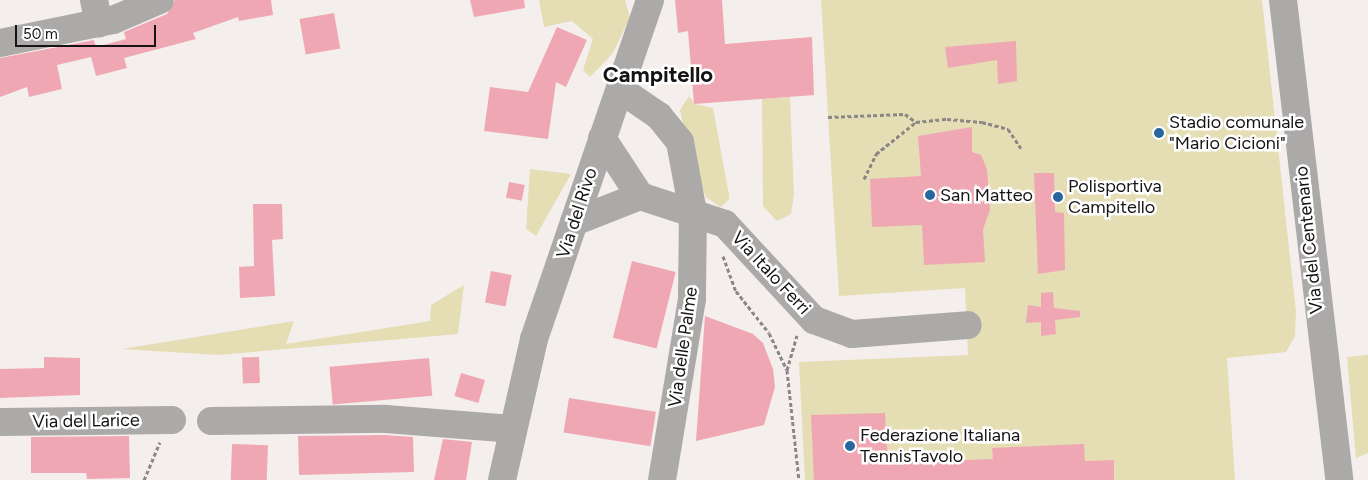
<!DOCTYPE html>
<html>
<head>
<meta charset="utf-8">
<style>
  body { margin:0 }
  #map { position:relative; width:1368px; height:480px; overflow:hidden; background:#f4efed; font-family:Figtree,sans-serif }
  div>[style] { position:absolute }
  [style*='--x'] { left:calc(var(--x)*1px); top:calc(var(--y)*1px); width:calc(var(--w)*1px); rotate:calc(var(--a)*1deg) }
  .green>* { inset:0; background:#e5ddb4 }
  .building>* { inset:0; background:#efa8b3; transform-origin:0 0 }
  .path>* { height:3px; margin-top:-1.5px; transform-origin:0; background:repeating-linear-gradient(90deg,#8b8786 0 4px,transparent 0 6.5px) }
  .minor>* { height:28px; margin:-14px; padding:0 14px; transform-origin:14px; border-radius:14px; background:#acaaa9 }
  .dots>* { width:14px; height:14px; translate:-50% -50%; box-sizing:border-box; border:2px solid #fff; border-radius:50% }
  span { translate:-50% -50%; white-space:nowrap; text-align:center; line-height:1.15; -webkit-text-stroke:5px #fff; paint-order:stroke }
  .poi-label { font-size:18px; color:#151313 }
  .left { translate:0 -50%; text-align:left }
  .street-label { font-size:18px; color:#151313 }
  .district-label { font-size:22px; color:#151313; font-weight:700 }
  .scale { position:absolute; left:15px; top:25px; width:141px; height:22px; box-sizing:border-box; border:2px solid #151313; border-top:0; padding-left:6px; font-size:15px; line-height:18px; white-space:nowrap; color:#151313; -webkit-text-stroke:4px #fff; paint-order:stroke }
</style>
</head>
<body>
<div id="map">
  <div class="green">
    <div style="clip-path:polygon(539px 0,625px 0,630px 17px,613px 53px,590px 77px,583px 70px,593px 39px,572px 21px,544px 27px)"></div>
    <div style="clip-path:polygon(821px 0,1262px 0,1296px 312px,1295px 336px,1286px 352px,1227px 358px,1235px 480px,805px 480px,799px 362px,968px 355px,965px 288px,839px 296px)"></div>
    <div style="clip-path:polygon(689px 96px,695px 104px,713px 108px,729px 195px,729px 200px,720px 207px,706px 197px,694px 171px,680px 110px)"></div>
    <div style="clip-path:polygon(790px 97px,794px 194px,791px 214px,777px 221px,763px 206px,762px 99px)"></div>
    <div style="clip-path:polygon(530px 169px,571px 174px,536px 236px,526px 229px)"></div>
    <div style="clip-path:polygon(464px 285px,458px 334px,218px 355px,122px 349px,294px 321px,286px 344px,430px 321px,431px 305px)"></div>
    <div style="clip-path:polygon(1368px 355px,1368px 453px,1356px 458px,1347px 357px)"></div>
  </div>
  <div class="building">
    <div style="clip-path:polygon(175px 0,271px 0,273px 15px,239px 21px,238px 17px,193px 33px,196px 39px,124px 58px,127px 68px,96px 76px,91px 57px,57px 65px,62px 89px,29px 97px,27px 87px,0 97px,0 58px,94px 40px,96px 47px,126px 39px,124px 32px,167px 14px)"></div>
    <div style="clip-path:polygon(470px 0,524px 0,525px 8px,474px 17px)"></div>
    <div style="clip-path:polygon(675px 0,722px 0,725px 44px,812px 37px,814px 95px,694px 104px,688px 31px,678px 33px)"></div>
    <div style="left:334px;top:13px;width:36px;height:35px;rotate:80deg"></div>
    <div style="clip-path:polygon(557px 27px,587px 40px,566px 87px,556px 82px,548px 139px,484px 131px,490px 87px,528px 92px)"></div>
    <div style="clip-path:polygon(1016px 41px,1017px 81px,998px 84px,997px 60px,948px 68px,945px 47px)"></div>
    <div style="clip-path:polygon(972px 127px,972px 152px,981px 155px,987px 169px,990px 210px,983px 229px,985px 262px,924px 265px,922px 225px,872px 227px,870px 179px,921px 176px,918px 136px)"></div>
    <div style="clip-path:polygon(1034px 173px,1054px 173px,1055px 212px,1064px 213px,1065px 270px,1038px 274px)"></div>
    <div style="left:509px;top:182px;width:16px;height:16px;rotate:11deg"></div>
    <div style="clip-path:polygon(253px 204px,282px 204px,283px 239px,272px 240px,275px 296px,240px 298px,239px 267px,254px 266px)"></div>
    <div style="left:632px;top:261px;width:45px;height:79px;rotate:14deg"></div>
    <div style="left:491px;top:271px;width:21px;height:32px;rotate:11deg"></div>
    <div style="clip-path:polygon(1053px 292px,1054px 308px,1080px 311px,1080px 317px,1055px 320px,1056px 334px,1041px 336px,1041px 322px,1026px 323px,1028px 305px,1041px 307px,1041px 293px)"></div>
    <div style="clip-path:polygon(705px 316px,753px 334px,763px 343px,773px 369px,775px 387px,764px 425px,696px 441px)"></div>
    <div style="clip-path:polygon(44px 357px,80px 358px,80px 395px,0 398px,0 369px,44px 368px)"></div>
    <div style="left:259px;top:357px;width:26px;height:17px;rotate:88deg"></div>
    <div style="left:429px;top:358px;width:38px;height:100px;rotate:85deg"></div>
    <div style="left:461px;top:373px;width:25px;height:24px;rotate:16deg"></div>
    <div style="left:569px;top:398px;width:88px;height:35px;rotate:9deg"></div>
    <div style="clip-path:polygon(885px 413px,888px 463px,993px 459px,992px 448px,1084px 444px,1085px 461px,1114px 460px,1114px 480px,814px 480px,811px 415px)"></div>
    <div style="clip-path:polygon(385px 435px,413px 437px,414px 472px,299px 475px,298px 436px)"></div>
    <div style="clip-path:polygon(129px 436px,130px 478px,87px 479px,86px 473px,31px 473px,31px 437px)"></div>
    <div style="clip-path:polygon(443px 439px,472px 442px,466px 480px,434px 480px)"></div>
    <div style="left:232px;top:444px;width:36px;height:36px;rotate:2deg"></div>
  </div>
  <div class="path">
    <div style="--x:828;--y:117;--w:77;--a:-2.2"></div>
    <div style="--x:905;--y:114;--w:14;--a:36"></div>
    <div style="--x:864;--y:179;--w:28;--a:-64"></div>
    <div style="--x:876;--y:154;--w:51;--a:-38.7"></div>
    <div style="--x:916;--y:122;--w:31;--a:-6"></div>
    <div style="--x:947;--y:119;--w:35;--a:5"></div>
    <div style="--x:982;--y:122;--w:27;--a:15"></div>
    <div style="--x:1008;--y:129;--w:23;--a:56"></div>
    <div style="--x:723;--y:256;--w:37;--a:70"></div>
    <div style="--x:736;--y:291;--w:53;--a:51.8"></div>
    <div style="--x:769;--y:333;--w:41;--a:64.1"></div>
    <div style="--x:787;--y:370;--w:111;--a:83.8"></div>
    <div style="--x:787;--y:370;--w:36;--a:-74"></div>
    <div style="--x:144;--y:480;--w:41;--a:-67.2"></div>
  </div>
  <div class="minor">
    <div style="--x:94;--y:0;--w:24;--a:78"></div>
    <div style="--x:1283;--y:0;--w:483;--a:83.3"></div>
    <div style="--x:0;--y:43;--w:115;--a:-11.5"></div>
    <div style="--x:113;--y:20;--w:51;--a:-23.1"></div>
    <div style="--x:621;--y:90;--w:46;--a:34.4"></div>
    <div style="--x:659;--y:116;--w:33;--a:51"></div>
    <div style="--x:680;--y:142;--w:71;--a:79.5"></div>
    <div style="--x:693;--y:212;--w:87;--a:90.7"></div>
    <div style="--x:692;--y:299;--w:183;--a:99.4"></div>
    <div style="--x:602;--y:138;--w:69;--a:56.8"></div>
    <div style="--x:574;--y:222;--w:71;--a:-21.5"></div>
    <div style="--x:640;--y:196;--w:89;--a:18.2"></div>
    <div style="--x:725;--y:224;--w:131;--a:47.2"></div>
    <div style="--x:814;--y:320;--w:40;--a:20.2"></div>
    <div style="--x:852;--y:334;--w:116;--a:-4.4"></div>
    <div style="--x:211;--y:421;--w:175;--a:-0.7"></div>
    <div style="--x:386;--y:419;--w:126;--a:4.5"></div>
    <div style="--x:0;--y:422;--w:172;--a:-0.7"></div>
    <div style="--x:502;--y:480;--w:145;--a:-77.2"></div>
    <div style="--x:534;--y:339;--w:358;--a:-71.1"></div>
  </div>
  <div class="dots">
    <div style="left:1159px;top:133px;background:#28679e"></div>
    <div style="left:930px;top:195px;background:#28679e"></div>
    <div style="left:1058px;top:197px;background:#28679e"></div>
    <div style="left:850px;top:446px;background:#28679e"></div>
  </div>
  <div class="poi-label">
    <span class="left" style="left:1169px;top:133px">Stadio comunale<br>"Mario Cicioni"</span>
    <span class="left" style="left:1068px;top:197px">Polisportiva<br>Campitello</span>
    <span class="left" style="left:940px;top:195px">San Matteo</span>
    <span class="left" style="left:860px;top:446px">Federazione Italiana<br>TennisTavolo</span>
  </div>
  <div class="street-label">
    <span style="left:577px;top:213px;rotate:-72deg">Via del Rivo</span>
    <span style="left:1309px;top:240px;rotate:-96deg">Via del Centenario</span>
    <span style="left:771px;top:273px;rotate:47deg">Via Italo Ferri</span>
    <span style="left:683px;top:347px;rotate:-82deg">Via delle Palme</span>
    <span style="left:86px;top:421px;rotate:-1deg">Via del Larice</span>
  </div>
  <div class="district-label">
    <span style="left:658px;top:75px">Campitello</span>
  </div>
  <div class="scale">50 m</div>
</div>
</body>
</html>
